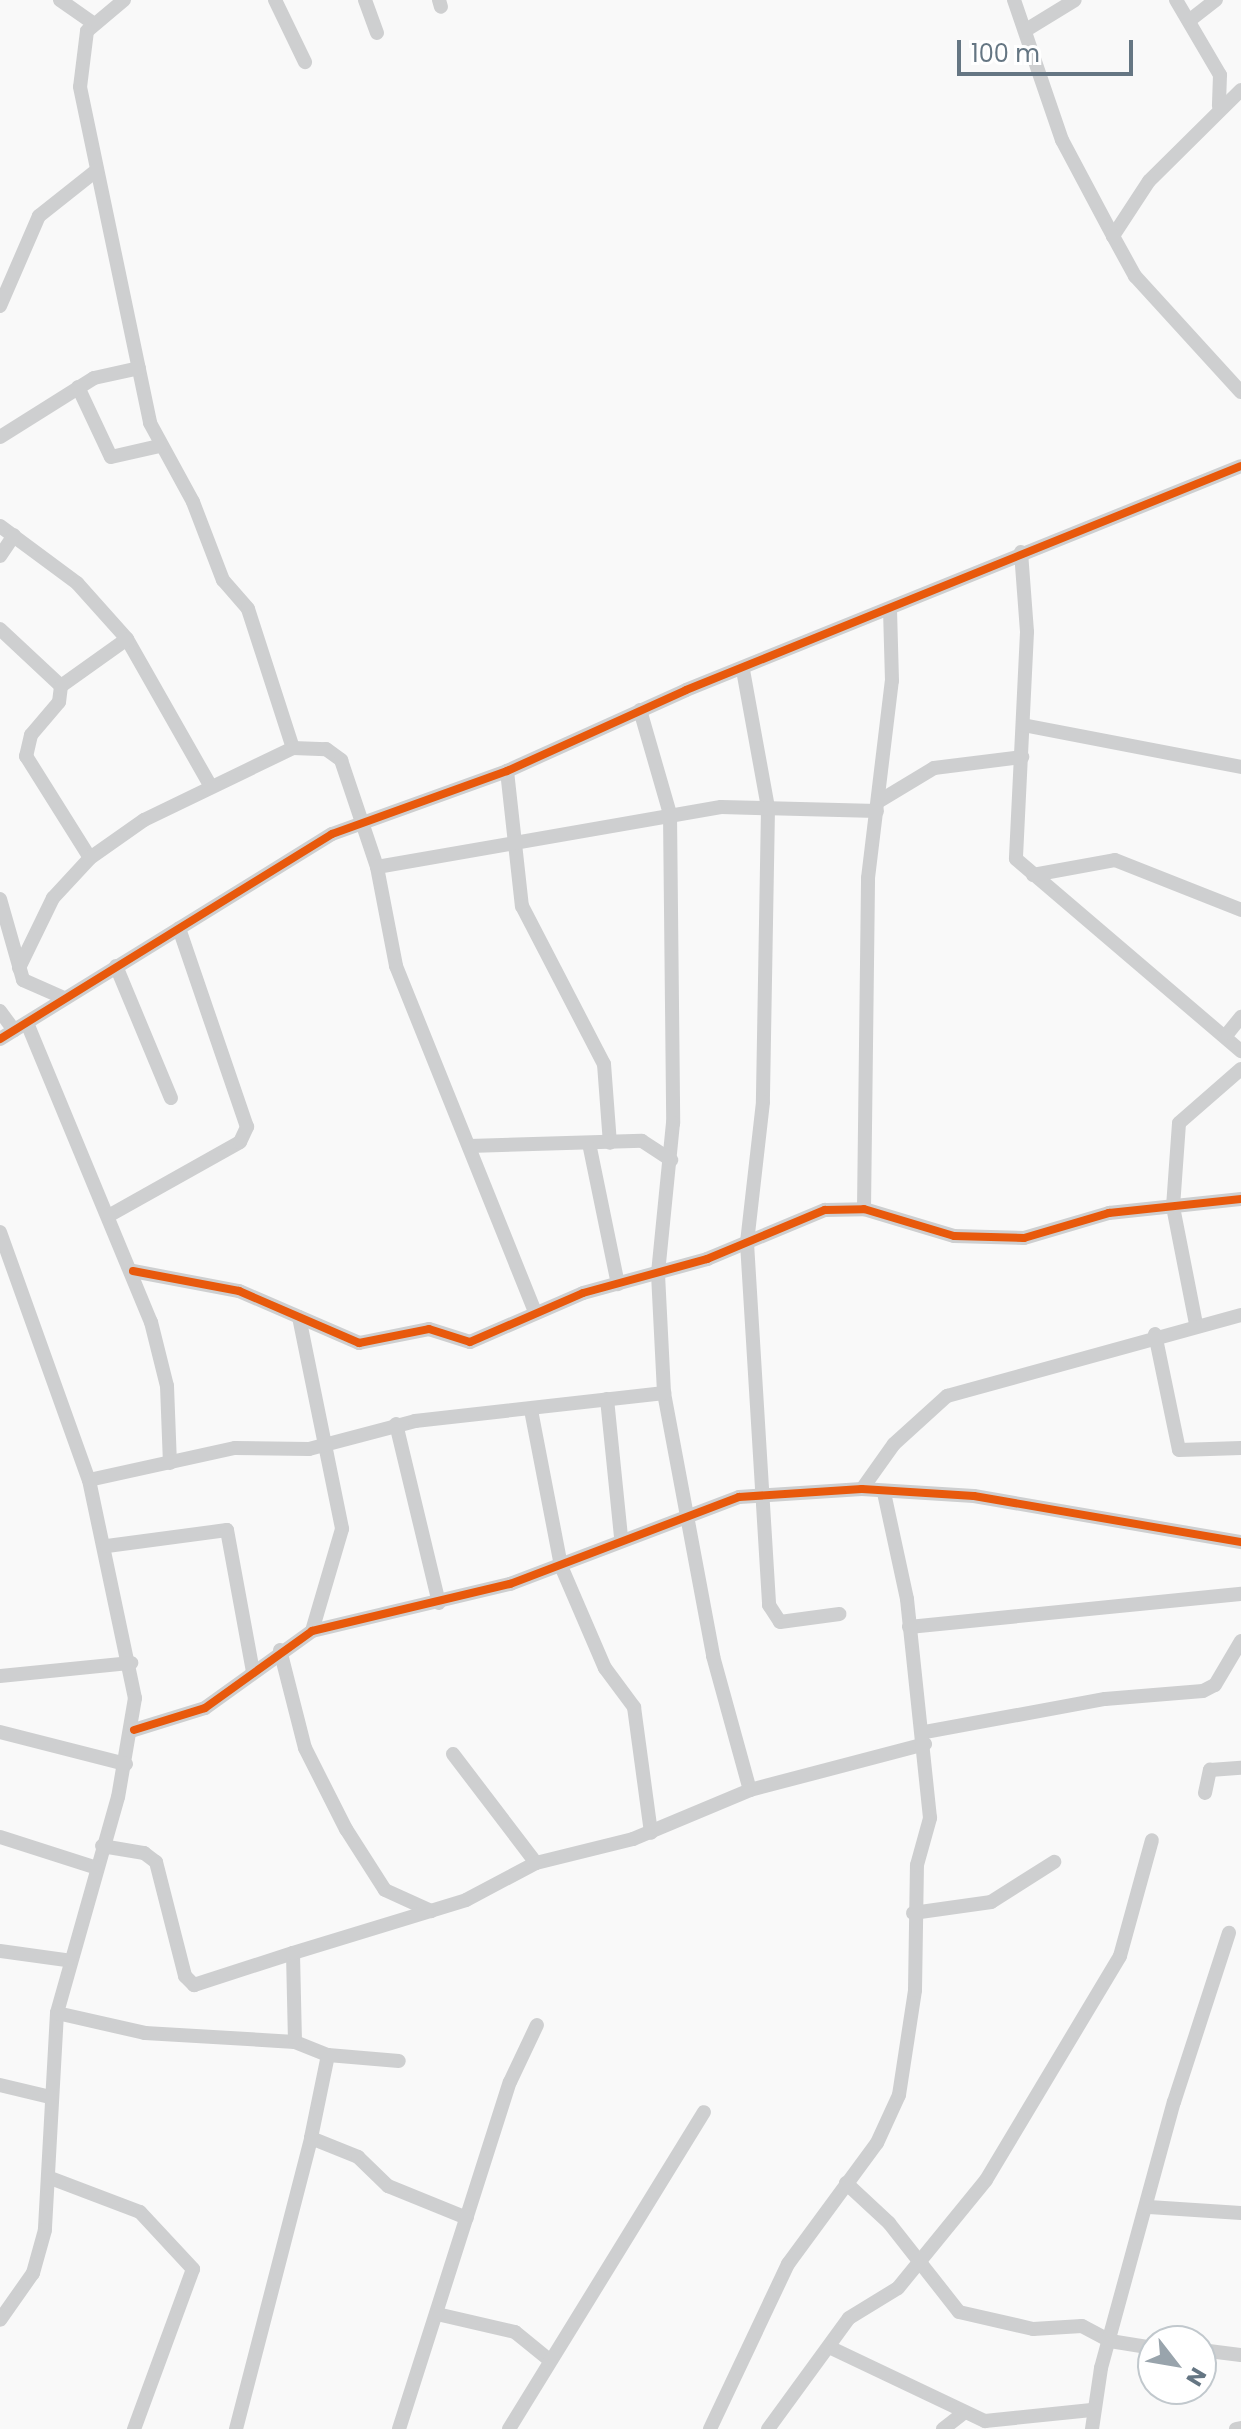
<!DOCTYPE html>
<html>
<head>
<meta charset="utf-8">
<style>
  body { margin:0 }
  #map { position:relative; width:1241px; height:2429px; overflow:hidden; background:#f9f9f9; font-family:Poppins,sans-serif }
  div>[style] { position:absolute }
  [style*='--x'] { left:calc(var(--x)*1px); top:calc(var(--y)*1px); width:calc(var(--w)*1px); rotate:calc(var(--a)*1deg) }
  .minor>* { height:14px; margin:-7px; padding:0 7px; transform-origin:7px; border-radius:7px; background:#cecfd0 }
  .cycleway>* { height:8px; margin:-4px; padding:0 4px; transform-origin:4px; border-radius:4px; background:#e8590c }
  span { translate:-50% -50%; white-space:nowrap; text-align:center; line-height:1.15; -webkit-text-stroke:8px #fff; paint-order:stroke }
  .north { position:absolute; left:1137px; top:2325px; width:80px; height:80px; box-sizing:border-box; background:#fff; border:2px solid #c1c8cd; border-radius:50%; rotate:121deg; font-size:22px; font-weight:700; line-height:32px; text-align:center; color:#657683 }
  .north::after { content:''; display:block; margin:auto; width:28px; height:36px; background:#99a4ac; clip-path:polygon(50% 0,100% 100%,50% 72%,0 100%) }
  .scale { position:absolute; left:957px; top:40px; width:176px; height:36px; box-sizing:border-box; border:4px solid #657683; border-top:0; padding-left:10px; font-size:24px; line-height:28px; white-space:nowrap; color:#657683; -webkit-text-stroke:6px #fff; paint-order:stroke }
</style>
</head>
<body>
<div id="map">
  <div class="minor">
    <div style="--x:60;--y:0;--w:39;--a:35"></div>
    <div style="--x:124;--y:0;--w:48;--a:140"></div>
    <div style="--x:87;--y:31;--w:56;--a:97.1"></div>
    <div style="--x:80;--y:87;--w:343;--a:78.2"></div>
    <div style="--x:150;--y:423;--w:90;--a:61.4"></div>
    <div style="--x:193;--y:502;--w:84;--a:69"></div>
    <div style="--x:223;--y:580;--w:38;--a:49"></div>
    <div style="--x:248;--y:609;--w:146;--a:72.1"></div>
    <div style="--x:275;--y:0;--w:69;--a:64.2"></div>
    <div style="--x:365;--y:0;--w:35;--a:70"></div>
    <div style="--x:439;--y:0;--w:7;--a:74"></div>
    <div style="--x:1014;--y:0;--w:148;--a:71.1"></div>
    <div style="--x:1062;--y:140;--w:109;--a:62"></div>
    <div style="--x:1176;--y:0;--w:87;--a:59.6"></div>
    <div style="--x:1220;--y:75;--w:31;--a:92"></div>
    <div style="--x:1190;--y:20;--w:33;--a:-38"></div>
    <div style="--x:1026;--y:30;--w:57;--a:-31.5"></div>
    <div style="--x:1241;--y:90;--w:129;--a:135.3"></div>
    <div style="--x:1149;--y:181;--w:66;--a:123.2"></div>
    <div style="--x:1113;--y:236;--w:46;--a:61.2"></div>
    <div style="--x:1135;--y:276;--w:157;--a:47.6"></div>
    <div style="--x:0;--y:306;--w:98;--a:-66.6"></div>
    <div style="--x:39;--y:216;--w:74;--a:-38.4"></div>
    <div style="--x:78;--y:387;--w:77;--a:64.8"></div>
    <div style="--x:111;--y:457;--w:49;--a:-12.9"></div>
    <div style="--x:0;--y:437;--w:111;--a:-32.1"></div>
    <div style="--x:94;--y:378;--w:46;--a:-12.5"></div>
    <div style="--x:0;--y:526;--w:96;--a:36.5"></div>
    <div style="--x:77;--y:583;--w:75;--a:48.2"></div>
    <div style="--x:127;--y:639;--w:168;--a:60.4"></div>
    <div style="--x:1021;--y:552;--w:80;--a:85.7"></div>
    <div style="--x:1027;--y:632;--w:227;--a:92.8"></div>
    <div style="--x:1016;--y:859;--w:296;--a:40.5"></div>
    <div style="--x:0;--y:556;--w:25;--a:-56"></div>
    <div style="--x:0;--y:629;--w:83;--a:43.1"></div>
    <div style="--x:61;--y:686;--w:16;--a:97"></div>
    <div style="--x:59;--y:702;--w:43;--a:130.3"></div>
    <div style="--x:31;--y:735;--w:22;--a:103"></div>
    <div style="--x:26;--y:756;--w:120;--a:57.9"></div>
    <div style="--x:743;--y:670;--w:140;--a:79.7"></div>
    <div style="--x:768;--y:808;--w:294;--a:91"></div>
    <div style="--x:763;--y:1102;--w:142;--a:96.5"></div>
    <div style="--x:747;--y:1243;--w:363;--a:86.5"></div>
    <div style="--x:769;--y:1605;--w:20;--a:57"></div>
    <div style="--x:780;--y:1622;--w:60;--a:-7.7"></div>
    <div style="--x:61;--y:686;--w:81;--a:-35.5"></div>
    <div style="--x:640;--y:710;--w:108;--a:73.9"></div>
    <div style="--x:670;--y:814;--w:309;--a:89.4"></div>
    <div style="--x:673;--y:1123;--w:152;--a:95.7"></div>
    <div style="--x:658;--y:1274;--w:119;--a:87.1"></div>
    <div style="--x:664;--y:1393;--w:268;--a:79.4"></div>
    <div style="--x:713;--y:1656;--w:139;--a:74.6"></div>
    <div style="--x:1023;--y:725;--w:222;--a:10.9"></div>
    <div style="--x:507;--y:771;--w:136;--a:83.7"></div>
    <div style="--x:522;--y:906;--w:178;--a:62.6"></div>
    <div style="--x:604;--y:1064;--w:79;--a:85.7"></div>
    <div style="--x:881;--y:800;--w:62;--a:-31.1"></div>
    <div style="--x:934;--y:768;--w:89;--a:-7.1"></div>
    <div style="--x:377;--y:867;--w:101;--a:79.1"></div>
    <div style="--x:396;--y:966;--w:372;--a:68.1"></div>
    <div style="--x:1033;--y:875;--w:83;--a:-10.4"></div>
    <div style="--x:1115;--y:860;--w:136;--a:21.6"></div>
    <div style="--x:0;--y:899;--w:84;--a:74.1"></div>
    <div style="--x:23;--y:980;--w:45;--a:23.7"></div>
    <div style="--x:116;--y:966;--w:143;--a:67.4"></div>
    <div style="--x:19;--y:968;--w:78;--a:-64.1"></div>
    <div style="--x:53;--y:898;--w:54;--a:-47.2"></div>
    <div style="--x:90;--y:858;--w:66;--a:-35.1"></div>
    <div style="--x:144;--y:820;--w:165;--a:-25.8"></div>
    <div style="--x:293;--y:748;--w:33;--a:2"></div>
    <div style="--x:326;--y:749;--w:19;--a:36"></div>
    <div style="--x:341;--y:760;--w:113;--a:71.4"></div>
    <div style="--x:377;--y:867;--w:349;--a:-9.9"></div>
    <div style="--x:721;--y:807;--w:156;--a:1.5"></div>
    <div style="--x:0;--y:1011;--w:24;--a:54"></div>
    <div style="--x:27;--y:1023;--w:324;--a:67.5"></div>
    <div style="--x:151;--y:1322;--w:66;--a:76"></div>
    <div style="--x:167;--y:1386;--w:77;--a:87.8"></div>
    <div style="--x:1228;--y:1033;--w:21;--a:-51"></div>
    <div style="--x:0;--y:1039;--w:390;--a:-31.7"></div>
    <div style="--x:332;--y:834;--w:186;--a:-19.8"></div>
    <div style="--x:507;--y:771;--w:196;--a:-24.3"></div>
    <div style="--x:686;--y:690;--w:598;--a:-21.98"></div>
    <div style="--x:469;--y:1146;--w:173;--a:-1.7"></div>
    <div style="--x:642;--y:1141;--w:35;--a:33"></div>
    <div style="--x:590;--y:1148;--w:139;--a:78.4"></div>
    <div style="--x:864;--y:1209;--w:331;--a:-89.3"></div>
    <div style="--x:868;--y:878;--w:198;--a:-83.1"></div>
    <div style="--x:892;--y:681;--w:70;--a:-91.6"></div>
    <div style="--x:110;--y:1215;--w:149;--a:-29.3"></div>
    <div style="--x:240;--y:1142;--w:17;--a:-65"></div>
    <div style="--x:247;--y:1127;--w:210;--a:-108.9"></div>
    <div style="--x:0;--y:1232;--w:263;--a:70.3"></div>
    <div style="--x:89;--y:1480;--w:223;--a:78.1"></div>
    <div style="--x:135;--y:1698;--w:100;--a:99.7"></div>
    <div style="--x:118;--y:1797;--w:224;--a:105.8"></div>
    <div style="--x:57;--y:2013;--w:217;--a:93.2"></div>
    <div style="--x:45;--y:2230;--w:45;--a:105.6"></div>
    <div style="--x:33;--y:2273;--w:57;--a:125.1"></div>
    <div style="--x:133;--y:1271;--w:108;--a:10.7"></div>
    <div style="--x:239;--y:1291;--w:131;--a:23.4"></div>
    <div style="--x:359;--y:1343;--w:71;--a:-11.3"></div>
    <div style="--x:429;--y:1329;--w:43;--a:17.6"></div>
    <div style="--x:470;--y:1342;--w:123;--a:-23.4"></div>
    <div style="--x:583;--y:1293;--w:129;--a:-15.3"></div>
    <div style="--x:707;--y:1259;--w:128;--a:-22.6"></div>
    <div style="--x:825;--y:1210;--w:39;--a:-1"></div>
    <div style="--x:864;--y:1209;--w:94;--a:16.7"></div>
    <div style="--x:954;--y:1236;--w:70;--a:1.6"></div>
    <div style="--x:1024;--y:1238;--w:89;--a:-16.4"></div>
    <div style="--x:1109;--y:1213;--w:133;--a:-6.1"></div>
    <div style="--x:299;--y:1317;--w:216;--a:78.5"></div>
    <div style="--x:342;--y:1529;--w:106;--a:106.4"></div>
    <div style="--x:1196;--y:1324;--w:119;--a:-101.1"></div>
    <div style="--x:1173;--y:1207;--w:84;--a:-85.9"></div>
    <div style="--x:1179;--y:1123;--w:82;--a:-41.1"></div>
    <div style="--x:1155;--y:1334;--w:118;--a:78.3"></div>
    <div style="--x:1179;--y:1450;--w:62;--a:-1.8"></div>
    <div style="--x:607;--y:1399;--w:140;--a:84.2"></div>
    <div style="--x:531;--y:1410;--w:159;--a:79.1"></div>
    <div style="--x:561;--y:1566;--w:111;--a:66.7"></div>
    <div style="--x:605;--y:1668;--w:49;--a:53.4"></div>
    <div style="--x:634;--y:1707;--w:127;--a:82.3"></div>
    <div style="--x:396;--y:1424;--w:184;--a:76.5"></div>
    <div style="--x:89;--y:1480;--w:149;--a:-12.4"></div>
    <div style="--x:235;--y:1448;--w:74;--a:0.8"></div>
    <div style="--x:309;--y:1449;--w:110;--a:-14.8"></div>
    <div style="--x:415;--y:1421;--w:251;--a:-6.4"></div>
    <div style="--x:862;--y:1489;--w:55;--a:-54.6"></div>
    <div style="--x:894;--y:1444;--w:72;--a:-42.2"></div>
    <div style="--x:947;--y:1396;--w:305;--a:-15.4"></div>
    <div style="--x:107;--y:1546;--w:121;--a:-7.6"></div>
    <div style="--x:227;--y:1530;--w:143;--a:79.6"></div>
    <div style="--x:909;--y:1627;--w:334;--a:-5.7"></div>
    <div style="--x:280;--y:1650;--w:101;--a:75.7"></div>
    <div style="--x:305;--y:1748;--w:91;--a:63.2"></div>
    <div style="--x:346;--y:1829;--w:72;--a:57.4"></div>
    <div style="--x:385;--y:1890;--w:51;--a:24.5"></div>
    <div style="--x:0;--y:1676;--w:132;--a:-5.7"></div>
    <div style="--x:134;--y:1730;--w:74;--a:-17.2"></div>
    <div style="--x:205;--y:1708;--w:132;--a:-35.7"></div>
    <div style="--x:312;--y:1631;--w:204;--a:-13.4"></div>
    <div style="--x:510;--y:1584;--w:245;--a:-20.8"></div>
    <div style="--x:739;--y:1497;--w:123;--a:-3.7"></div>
    <div style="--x:862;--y:1489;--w:112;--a:3.6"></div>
    <div style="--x:974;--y:1496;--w:271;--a:9.8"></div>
    <div style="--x:0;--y:1732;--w:130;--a:14.3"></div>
    <div style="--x:925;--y:1732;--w:183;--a:-10.4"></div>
    <div style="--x:1105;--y:1699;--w:98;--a:-4.7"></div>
    <div style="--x:1203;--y:1691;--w:13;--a:-27"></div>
    <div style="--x:1215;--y:1685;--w:51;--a:-59.4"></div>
    <div style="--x:453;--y:1754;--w:137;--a:52.7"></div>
    <div style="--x:1205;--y:1793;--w:24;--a:-78"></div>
    <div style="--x:1210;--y:1770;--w:31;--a:-4"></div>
    <div style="--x:0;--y:1837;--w:99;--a:17.7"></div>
    <div style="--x:102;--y:1846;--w:43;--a:9.5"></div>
    <div style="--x:144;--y:1853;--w:15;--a:37"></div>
    <div style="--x:156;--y:1862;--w:118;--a:75.7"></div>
    <div style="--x:185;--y:1976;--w:13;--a:45"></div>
    <div style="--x:194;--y:1985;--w:104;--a:-17.9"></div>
    <div style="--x:913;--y:1913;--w:79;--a:-8"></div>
    <div style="--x:991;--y:1902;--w:75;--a:-32.4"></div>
    <div style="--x:0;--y:1951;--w:67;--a:7.8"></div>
    <div style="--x:57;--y:2013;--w:90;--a:12.8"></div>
    <div style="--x:145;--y:2033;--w:150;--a:3.4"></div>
    <div style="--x:295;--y:2042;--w:35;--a:22"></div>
    <div style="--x:328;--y:2055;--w:85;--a:101.6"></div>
    <div style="--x:311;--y:2138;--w:51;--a:22"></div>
    <div style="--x:358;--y:2157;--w:42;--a:44"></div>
    <div style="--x:388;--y:2186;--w:85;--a:22.1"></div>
    <div style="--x:295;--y:2042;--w:89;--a:-91.3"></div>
    <div style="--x:293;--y:1953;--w:181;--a:-17"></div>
    <div style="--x:466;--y:1900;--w:79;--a:-27.9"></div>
    <div style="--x:536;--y:1863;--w:100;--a:-13.9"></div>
    <div style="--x:633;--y:1839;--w:127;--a:-22.7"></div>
    <div style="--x:750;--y:1790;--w:181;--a:-14.7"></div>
    <div style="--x:328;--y:2055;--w:71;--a:4.8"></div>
    <div style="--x:0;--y:2085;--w:51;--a:13.5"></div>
    <div style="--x:53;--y:2179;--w:93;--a:20.8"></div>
    <div style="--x:140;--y:2212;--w:78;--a:47.1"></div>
    <div style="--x:193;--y:2269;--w:171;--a:110.2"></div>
    <div style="--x:846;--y:2183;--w:59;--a:42.9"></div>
    <div style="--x:889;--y:2223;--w:113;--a:51.8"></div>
    <div style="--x:959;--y:2312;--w:76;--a:12.9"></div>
    <div style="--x:1033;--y:2329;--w:49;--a:-3.5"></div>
    <div style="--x:1082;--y:2326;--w:32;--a:28"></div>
    <div style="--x:1110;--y:2341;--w:44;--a:9.2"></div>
    <div style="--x:1149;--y:2207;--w:92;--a:3.7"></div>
    <div style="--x:437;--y:2314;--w:80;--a:13"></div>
    <div style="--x:515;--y:2332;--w:41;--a:39.1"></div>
    <div style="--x:829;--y:2347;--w:173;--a:25.4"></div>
    <div style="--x:985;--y:2421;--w:107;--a:-5.9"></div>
    <div style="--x:1201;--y:2350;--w:40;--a:7.1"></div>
    <div style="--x:236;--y:2429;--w:301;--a:-75.5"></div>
    <div style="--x:399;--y:2429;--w:364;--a:-72.3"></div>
    <div style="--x:510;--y:2082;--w:63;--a:-64.7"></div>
    <div style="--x:509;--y:2429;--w:372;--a:-58.4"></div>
    <div style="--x:710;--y:2429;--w:183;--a:-64.7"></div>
    <div style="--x:788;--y:2264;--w:150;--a:-53.7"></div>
    <div style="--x:877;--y:2143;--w:53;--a:-65.4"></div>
    <div style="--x:899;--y:2095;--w:106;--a:-81.3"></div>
    <div style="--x:915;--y:1990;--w:125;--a:-89.1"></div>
    <div style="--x:917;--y:1865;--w:49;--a:-74.5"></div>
    <div style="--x:930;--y:1818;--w:220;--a:-96"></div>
    <div style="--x:907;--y:1599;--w:108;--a:-102.2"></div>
    <div style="--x:768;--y:2429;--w:137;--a:-53.9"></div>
    <div style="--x:849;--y:2318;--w:57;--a:-31.5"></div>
    <div style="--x:898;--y:2288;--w:139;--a:-50.8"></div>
    <div style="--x:986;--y:2180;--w:261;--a:-59.1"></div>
    <div style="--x:1120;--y:1956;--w:120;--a:-74.6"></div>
    <div style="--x:943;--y:2429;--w:24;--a:-38"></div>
    <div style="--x:1092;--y:2429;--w:62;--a:-81.6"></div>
    <div style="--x:1101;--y:2368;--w:276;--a:-74.7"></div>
    <div style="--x:1174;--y:2102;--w:178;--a:-72"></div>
    <div style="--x:1236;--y:2429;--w:5;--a:-11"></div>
  </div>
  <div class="cycleway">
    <div style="--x:0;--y:1039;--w:390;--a:-31.7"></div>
    <div style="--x:332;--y:834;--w:186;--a:-19.8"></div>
    <div style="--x:507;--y:771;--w:196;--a:-24.3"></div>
    <div style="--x:686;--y:690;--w:598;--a:-21.98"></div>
    <div style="--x:133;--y:1271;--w:108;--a:10.7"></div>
    <div style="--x:239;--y:1291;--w:131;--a:23.4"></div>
    <div style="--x:359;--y:1343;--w:71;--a:-11.3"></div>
    <div style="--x:429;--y:1329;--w:43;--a:17.6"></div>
    <div style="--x:470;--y:1342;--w:123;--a:-23.4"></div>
    <div style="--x:583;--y:1293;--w:129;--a:-15.3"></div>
    <div style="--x:707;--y:1259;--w:128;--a:-22.6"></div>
    <div style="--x:825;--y:1210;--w:39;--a:-1"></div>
    <div style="--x:864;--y:1209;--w:94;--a:16.7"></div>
    <div style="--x:954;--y:1236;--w:70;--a:1.6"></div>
    <div style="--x:1024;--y:1238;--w:89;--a:-16.4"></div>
    <div style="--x:1109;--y:1213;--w:133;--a:-6.1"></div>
    <div style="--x:134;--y:1730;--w:74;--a:-17.2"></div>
    <div style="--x:205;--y:1708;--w:132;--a:-35.7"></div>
    <div style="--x:312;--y:1631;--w:204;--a:-13.4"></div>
    <div style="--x:510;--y:1584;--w:245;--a:-20.8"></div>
    <div style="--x:739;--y:1497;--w:123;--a:-3.7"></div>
    <div style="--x:862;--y:1489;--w:112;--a:3.6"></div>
    <div style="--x:974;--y:1496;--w:271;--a:9.8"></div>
  </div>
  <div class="north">N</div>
  <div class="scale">100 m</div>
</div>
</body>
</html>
